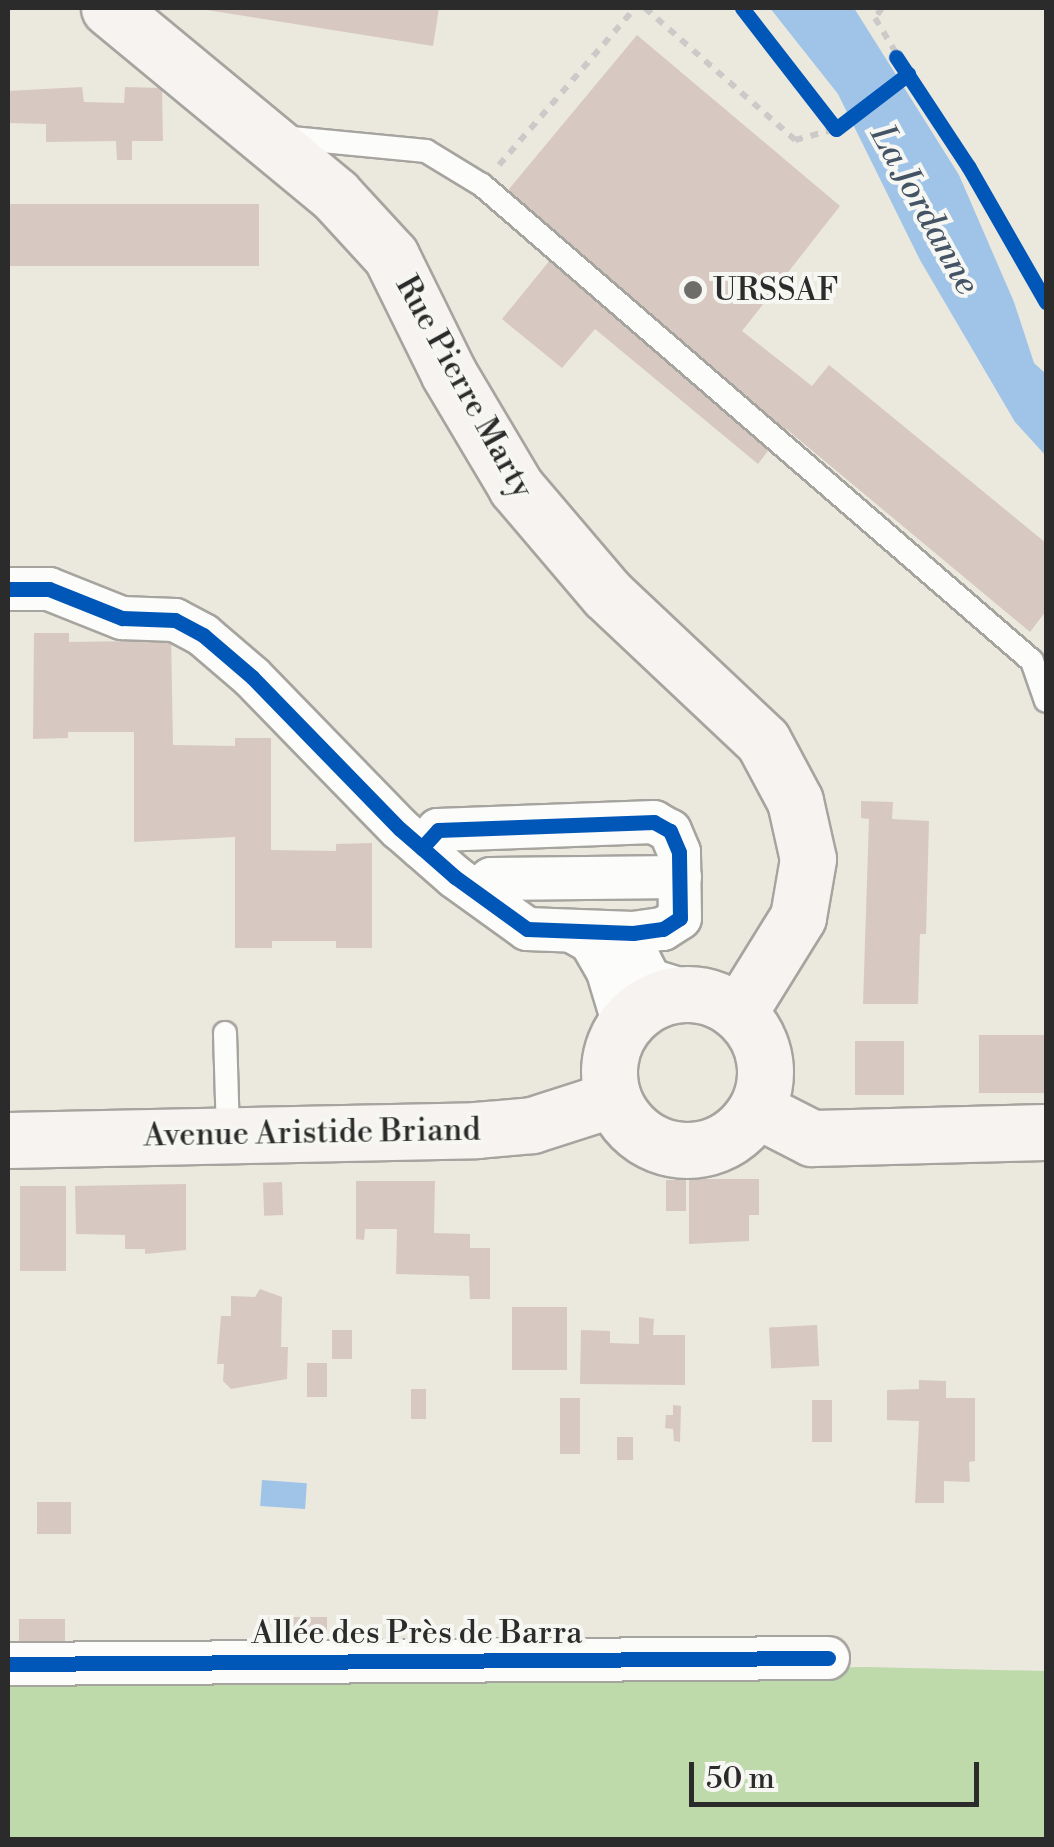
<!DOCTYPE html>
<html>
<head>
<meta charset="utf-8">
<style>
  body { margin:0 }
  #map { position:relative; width:1054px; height:1847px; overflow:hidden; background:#ebe8de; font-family:"Libre Bodoni",serif }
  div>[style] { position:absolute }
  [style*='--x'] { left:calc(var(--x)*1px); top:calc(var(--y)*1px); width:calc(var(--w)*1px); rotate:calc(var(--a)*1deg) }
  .green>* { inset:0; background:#bedaaa }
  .water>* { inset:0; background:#9fc4e8; transform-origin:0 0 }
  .building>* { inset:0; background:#d7c9c1; transform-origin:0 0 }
  .path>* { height:6px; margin-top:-3px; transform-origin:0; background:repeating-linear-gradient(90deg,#cbcac8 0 8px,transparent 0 16px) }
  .roads { filter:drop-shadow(2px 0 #a6a49f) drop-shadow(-2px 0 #a6a49f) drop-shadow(0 2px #a6a49f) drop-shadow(0 -2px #a6a49f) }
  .lane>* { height:22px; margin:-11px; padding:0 11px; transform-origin:11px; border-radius:11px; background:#fcfcfa }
  .street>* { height:42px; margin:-21px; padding:0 21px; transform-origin:21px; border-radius:21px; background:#fcfcfa }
  .secondary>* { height:55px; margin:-27.5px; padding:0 27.5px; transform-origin:27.5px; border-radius:27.5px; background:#f6f3f0 }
  .secondary>.ring { margin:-27.5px; padding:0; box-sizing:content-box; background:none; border:55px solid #f6f3f0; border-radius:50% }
  .cycleway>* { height:15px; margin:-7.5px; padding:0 7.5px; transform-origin:7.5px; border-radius:7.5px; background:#0057b8 }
  .dots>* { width:28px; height:28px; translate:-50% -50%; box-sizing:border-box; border:5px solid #f6f6f2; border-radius:50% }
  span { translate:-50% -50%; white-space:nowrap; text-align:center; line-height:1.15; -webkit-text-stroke:8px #f6f6f2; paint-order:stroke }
  .poi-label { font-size:32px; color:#2b2b2b }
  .left { translate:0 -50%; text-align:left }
  .street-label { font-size:32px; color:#2b2b2b }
  .water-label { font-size:35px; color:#445465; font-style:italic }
  .frame { position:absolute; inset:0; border:10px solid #2b2b2b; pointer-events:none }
  .scale { position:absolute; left:689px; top:1762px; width:290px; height:45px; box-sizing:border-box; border:5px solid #2b2b2b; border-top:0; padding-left:12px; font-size:30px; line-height:35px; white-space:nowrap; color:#2b2b2b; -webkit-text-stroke:8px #f6f6f2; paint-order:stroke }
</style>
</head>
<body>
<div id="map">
  <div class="green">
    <div style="clip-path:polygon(866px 1667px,1046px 1671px,1046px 1839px,8px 1839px,8px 1682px)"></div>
  </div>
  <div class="water">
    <div style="clip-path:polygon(770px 8px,854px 8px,959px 175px,1014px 302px,1034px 363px,1046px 374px,1046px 456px,1015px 422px,920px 260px,838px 94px)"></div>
    <div style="left:262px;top:1480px;width:45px;height:26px;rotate:4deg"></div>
  </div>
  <div class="building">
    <div style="clip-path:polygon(194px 8px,439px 8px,433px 46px)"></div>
    <div style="clip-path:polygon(637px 35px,840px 206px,742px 331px,812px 386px,829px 365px,1046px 543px,1046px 611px,1030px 632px,785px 428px,758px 464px,595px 329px,562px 368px,502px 319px,559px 249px,500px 200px)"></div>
    <div style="clip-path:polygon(82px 87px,84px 102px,124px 103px,125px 87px,162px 88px,163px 141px,132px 141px,132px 160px,117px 160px,116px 141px,46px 142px,46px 124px,8px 123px,8px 91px)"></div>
    <div style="left:259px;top:204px;width:62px;height:251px;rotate:90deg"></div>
    <div style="clip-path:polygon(34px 633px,69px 633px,69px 642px,133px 641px,133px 634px,171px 634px,173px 745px,235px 746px,235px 738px,271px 738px,271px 850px,336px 851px,336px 844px,372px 843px,372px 948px,336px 948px,336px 941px,272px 941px,272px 948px,235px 948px,235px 837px,134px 842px,134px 732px,68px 732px,68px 738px,33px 739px)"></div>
    <div style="clip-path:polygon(861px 801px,893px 802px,892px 819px,929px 821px,926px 934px,920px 934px,918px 1004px,863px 1004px,869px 819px,861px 818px)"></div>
    <div style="left:979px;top:1035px;width:67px;height:58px"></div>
    <div style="left:855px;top:1041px;width:49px;height:54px"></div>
    <div style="clip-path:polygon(689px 1179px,759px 1179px,759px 1215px,749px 1215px,749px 1241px,689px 1244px)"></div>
    <div style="left:666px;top:1180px;width:20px;height:31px"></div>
    <div style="clip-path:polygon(356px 1181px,435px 1181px,434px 1233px,470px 1234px,470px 1248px,490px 1248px,490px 1299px,470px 1299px,469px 1276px,396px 1274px,397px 1229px,365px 1229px,364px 1240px,356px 1239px)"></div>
    <div style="left:282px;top:1182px;width:33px;height:19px;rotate:88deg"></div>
    <div style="clip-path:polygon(186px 1184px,186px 1250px,145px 1254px,145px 1249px,125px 1249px,125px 1235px,76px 1234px,75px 1186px)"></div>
    <div style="left:20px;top:1186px;width:46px;height:85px"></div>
    <div style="clip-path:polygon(260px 1289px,282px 1297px,281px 1347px,288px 1347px,287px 1379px,231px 1389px,223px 1381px,224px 1364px,217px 1364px,221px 1316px,231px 1316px,231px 1296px,255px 1297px)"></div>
    <div style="left:512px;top:1307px;width:55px;height:63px"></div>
    <div style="clip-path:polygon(639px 1317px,654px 1319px,653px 1335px,685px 1335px,685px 1385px,580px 1384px,581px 1330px,610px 1331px,610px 1343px,639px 1344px)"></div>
    <div style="left:817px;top:1325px;width:41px;height:48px;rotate:87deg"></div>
    <div style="left:332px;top:1330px;width:20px;height:29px"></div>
    <div style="left:307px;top:1363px;width:20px;height:34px"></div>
    <div style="clip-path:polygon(919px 1380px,946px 1381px,946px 1398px,975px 1398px,975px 1461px,969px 1462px,970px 1482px,944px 1481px,944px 1503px,915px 1503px,919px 1421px,887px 1420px,887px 1390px,919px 1389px)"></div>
    <div style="left:411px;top:1389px;width:15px;height:30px"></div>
    <div style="left:560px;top:1398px;width:20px;height:56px"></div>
    <div style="left:812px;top:1400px;width:20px;height:42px"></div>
    <div style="clip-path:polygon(673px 1405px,681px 1406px,680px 1442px,674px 1441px,673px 1429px,665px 1428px,666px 1415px,673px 1415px)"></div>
    <div style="left:617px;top:1437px;width:16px;height:23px"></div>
    <div style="left:37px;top:1502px;width:34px;height:32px"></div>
    <div style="left:290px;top:1617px;width:37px;height:32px"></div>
    <div style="left:19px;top:1619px;width:46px;height:32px"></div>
  </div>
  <div class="path">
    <div style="--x:645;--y:8;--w:200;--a:41.3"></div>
    <div style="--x:795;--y:140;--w:42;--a:-15"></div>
    <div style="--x:882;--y:8;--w:12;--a:125"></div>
    <div style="--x:875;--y:18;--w:332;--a:58.9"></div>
    <div style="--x:499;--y:165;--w:208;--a:-49.1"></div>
  </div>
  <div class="roads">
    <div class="lane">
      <div style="--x:281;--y:137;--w:146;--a:5.5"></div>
      <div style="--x:426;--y:151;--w:66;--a:31.3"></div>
      <div style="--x:482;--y:185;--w:727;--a:40.87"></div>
      <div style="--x:1032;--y:661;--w:42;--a:70.7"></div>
      <div style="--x:225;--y:1033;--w:103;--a:88.3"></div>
    </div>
    <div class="street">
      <div style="--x:8;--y:589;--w:41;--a:0"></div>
      <div style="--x:49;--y:589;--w:79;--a:21.7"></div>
      <div style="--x:122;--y:618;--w:53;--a:2.2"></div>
      <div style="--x:175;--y:620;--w:32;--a:28"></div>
      <div style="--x:203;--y:635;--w:65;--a:40.6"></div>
      <div style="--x:252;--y:677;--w:212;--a:45.8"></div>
      <div style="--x:400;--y:829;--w:29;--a:41"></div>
      <div style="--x:422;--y:848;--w:44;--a:41.3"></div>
      <div style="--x:455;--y:877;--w:89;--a:35.8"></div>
      <div style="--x:527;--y:929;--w:106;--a:2.2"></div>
      <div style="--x:633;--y:933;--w:30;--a:-8"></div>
      <div style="--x:663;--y:929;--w:20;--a:-33"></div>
      <div style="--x:680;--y:918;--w:66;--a:-90.9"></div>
      <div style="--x:679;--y:852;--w:23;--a:-113"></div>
      <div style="--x:670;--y:831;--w:18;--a:-151"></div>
      <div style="--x:654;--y:822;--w:216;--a:177.9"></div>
      <div style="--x:438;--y:830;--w:24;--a:132"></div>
      <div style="--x:478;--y:893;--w:19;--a:-47"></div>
      <div style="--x:491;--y:879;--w:189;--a:-0.6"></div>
      <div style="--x:575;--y:933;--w:18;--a:29"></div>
      <div style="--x:591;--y:942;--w:34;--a:60"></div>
      <div style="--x:608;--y:972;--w:55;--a:73.2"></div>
      <div style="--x:633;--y:933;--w:12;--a:95"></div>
      <div style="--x:632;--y:945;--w:39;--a:63"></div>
      <div style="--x:650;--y:980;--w:44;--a:17.2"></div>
      <div style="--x:8;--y:1664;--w:820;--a:-0.42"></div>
    </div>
    <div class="secondary">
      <div style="--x:109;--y:8;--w:293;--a:39.6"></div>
      <div style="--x:335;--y:195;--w:83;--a:47.4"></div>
      <div style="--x:391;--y:256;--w:131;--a:63.8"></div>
      <div style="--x:449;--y:374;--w:131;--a:59.3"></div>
      <div style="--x:516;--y:487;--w:140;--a:49.6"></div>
      <div style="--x:607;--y:594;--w:214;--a:43.3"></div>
      <div style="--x:763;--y:741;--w:68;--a:61.9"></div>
      <div style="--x:795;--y:801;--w:59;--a:77.4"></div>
      <div style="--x:808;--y:859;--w:59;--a:99.8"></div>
      <div style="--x:798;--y:917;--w:112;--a:121.8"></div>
      <div class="ring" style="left:609px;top:994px;width:101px;height:101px"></div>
      <div style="--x:757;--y:1110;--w:62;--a:27"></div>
      <div style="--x:812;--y:1138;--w:234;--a:-1.5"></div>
      <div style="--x:8;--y:1140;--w:468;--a:-1.2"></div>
      <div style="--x:476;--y:1130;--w:56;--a:-5.1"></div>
      <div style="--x:532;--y:1125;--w:85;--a:-17.8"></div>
    </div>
  </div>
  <div class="cycleway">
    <div style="--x:742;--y:8;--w:153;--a:52.2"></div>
    <div style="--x:836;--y:129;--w:91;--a:-37.4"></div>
    <div style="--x:896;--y:57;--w:131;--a:56.6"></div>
    <div style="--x:968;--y:166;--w:157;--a:60.2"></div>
    <div style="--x:8;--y:589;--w:41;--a:0"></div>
    <div style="--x:49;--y:589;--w:79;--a:21.7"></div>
    <div style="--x:122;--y:618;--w:53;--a:2.2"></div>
    <div style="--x:175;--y:620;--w:32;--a:28"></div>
    <div style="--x:203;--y:635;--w:65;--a:40.6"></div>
    <div style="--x:252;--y:677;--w:212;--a:45.8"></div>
    <div style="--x:400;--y:829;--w:29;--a:41"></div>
    <div style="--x:422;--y:848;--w:44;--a:41.3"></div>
    <div style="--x:455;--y:877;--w:89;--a:35.8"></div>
    <div style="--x:527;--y:929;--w:106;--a:2.2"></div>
    <div style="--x:633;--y:933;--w:30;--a:-8"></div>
    <div style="--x:663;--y:929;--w:20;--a:-33"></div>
    <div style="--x:680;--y:918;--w:66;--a:-90.9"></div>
    <div style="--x:679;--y:852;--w:23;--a:-113"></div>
    <div style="--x:670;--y:831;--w:18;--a:-151"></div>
    <div style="--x:654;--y:822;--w:216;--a:177.9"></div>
    <div style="--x:438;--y:830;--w:24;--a:132"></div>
    <div style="--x:8;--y:1664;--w:820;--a:-0.42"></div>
  </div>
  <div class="dots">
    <div style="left:693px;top:290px;background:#6e6d6a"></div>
  </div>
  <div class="poi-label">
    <span class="left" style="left:713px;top:290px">URSSAF</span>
  </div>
  <div class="street-label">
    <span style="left:464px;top:387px;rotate:61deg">Rue Pierre Marty</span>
    <span style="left:312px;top:1133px;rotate:-1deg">Avenue Aristide Briand</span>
    <span style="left:417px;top:1633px">Allée des Près de Barra</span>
  </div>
  <div class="water-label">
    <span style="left:924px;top:210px;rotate:61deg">La Jordanne</span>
  </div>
  <div class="frame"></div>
  <div class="scale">50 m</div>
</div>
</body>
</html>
